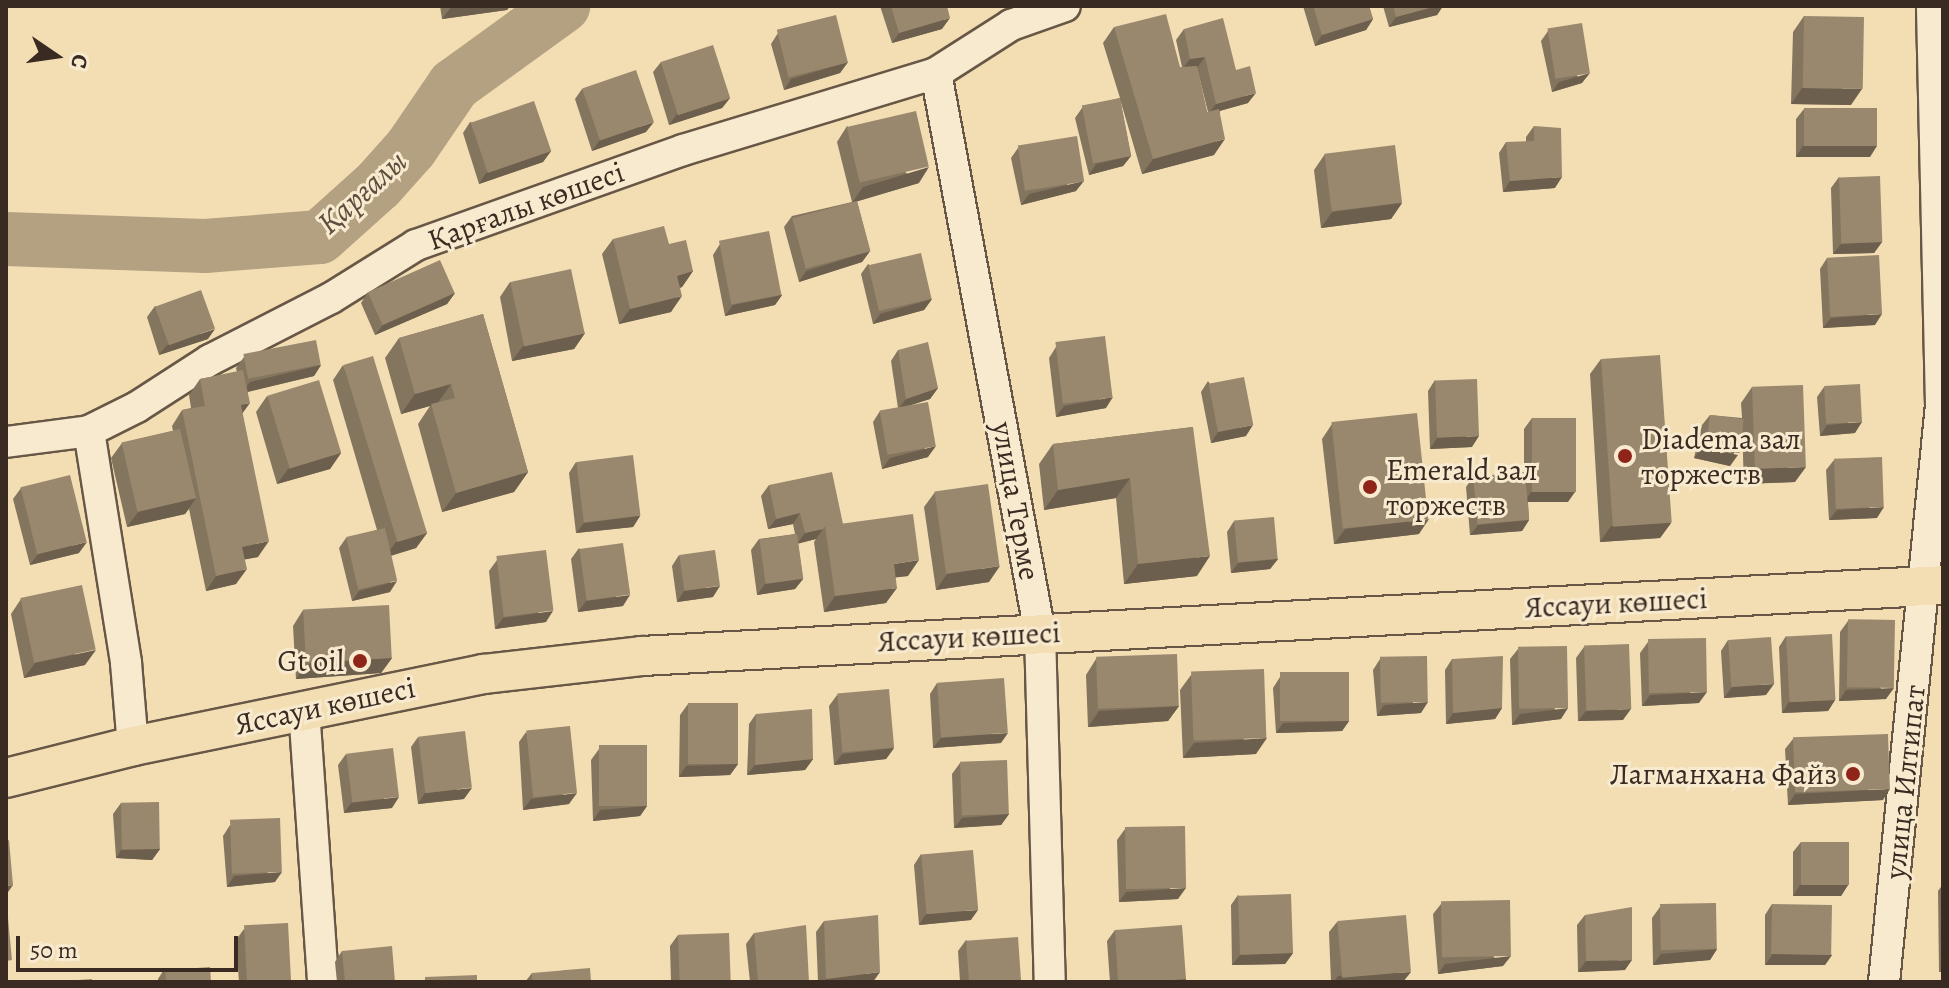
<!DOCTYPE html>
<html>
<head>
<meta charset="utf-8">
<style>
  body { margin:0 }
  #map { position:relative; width:1949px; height:988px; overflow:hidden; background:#f3deb4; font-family:Alegreya,serif }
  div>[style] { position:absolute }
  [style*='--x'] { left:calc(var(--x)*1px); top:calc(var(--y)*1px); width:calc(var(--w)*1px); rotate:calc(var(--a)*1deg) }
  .river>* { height:54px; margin:-27px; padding:0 27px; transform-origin:27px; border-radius:27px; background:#b4a182 }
  .roads { filter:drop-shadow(2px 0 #685746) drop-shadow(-2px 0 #685746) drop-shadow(0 2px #685746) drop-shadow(0 -2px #685746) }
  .minor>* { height:30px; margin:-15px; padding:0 15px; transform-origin:15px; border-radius:15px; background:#f7eace }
  .major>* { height:38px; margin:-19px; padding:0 19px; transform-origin:19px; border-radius:19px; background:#f3deb4 }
  .wall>* { inset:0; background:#84755f }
  .shaded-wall>* { inset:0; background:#6c5f4d }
  .building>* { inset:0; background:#9a886e; transform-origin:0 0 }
  .dots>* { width:22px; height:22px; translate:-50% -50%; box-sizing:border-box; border:4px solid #f7eace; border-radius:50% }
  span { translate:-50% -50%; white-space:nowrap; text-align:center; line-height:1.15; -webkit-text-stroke:6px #f7eace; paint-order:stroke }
  .street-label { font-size:30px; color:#392a22 }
  .poi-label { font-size:30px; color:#392a22 }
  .left { translate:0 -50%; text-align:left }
  .right { translate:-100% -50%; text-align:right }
  .water-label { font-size:32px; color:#5e4e3f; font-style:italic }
  .frame { position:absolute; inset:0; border:8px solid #392a22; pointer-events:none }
  .north { position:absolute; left:16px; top:16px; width:80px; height:80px; -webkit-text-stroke:6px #f7eace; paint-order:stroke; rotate:103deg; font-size:22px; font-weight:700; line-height:32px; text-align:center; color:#392a22 }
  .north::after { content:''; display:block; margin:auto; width:28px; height:36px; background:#392a22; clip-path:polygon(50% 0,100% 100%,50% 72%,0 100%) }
  .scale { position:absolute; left:16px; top:936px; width:222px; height:36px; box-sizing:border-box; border:4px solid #392a22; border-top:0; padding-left:10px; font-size:24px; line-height:28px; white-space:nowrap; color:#392a22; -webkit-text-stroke:6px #f7eace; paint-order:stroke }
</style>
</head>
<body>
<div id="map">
  <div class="river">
    <div style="--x:6;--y:239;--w:199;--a:2"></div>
    <div style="--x:205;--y:246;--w:115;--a:-4.5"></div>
    <div style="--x:320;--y:237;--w:78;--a:-41.9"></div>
    <div style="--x:378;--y:185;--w:50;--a:-48.3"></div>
    <div style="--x:411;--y:148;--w:76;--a:-55.7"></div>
    <div style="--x:454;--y:85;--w:135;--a:-35.9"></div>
  </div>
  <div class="roads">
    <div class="minor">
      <div style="--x:936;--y:73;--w:570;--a:79.48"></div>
      <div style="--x:1040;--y:633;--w:349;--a:88.4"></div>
      <div style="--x:89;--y:431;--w:235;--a:80.9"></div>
      <div style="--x:126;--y:663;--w:83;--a:85.2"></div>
      <div style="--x:6;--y:442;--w:84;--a:-7.5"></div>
      <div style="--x:89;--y:431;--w:54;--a:-26.6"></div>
      <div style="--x:137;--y:407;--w:87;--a:-32.8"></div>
      <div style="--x:210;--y:360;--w:136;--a:-27.1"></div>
      <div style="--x:331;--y:298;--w:100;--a:-31.9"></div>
      <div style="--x:416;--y:245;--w:283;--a:-19.6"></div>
      <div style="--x:683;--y:150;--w:264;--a:-16.9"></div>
      <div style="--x:936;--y:73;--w:89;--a:-32.6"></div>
      <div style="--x:1011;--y:25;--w:57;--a:-19.4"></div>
      <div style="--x:304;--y:709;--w:274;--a:86"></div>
      <div style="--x:1884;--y:982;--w:580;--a:-84.36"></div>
      <div style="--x:1941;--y:405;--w:399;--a:-91.3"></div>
    </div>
    <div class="major">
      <div style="--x:6;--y:778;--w:131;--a:-14.1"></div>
      <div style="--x:133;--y:746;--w:358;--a:-11.6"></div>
      <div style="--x:484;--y:674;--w:159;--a:-6.5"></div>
      <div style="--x:642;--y:656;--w:1303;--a:-3.12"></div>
    </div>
  </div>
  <div class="wall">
    <div style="clip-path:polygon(440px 6px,510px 6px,507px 10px,442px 19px)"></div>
    <div style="clip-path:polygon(880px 6px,947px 6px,942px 29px,892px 43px)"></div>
    <div style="clip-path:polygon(1303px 6px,1369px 6px,1373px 19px,1366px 30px,1315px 46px)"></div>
    <div style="clip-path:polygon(1383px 6px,1443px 6px,1437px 15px,1389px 27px)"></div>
    <div style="clip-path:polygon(1804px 16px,1851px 105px,1791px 104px,1793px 32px)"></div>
    <div style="clip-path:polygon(evenodd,1114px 27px,1180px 67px,1182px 67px,1176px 40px,1184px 29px,1236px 70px,1248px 103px,1220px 111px,1214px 155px,1142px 174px,1120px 99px,1131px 156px,1123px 166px,1089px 175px,1075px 118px,1082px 108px,1120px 98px,1103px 43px,1114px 27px,1197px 68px,1208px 112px,1207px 112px,1197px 68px)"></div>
    <div style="clip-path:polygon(1548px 31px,1582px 83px,1552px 92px,1541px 41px)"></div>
    <div style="clip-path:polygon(778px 33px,848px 62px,840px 73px,784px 90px,771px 44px)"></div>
    <div style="clip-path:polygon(661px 62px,730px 98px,722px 108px,669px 125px,653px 72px)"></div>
    <div style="clip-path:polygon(582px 89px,646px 132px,592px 151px,575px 99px)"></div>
    <div style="clip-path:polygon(1804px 109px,1870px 157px,1796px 157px,1796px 119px)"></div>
    <div style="clip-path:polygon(470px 122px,551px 151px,543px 162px,479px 184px,463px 133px)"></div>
    <div style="clip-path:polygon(847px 126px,919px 183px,857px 201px,870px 251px,862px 262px,799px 282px,784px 227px,792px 216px,852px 202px,837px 142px)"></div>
    <div style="clip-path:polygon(1534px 126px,1555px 188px,1503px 192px,1499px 153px,1506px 142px,1526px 142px,1526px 137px)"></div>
    <div style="clip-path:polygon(1018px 148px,1076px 191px,1021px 205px,1011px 158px)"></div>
    <div style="clip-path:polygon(1325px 154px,1402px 203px,1391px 219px,1321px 228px,1314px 170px)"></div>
    <div style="clip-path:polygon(1839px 177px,1882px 242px,1874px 253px,1833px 254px,1831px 188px)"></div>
    <div style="clip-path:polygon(613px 239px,693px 271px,682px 287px,680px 288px,671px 312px,619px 324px,602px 254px)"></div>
    <div style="clip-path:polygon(720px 244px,782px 295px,775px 305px,725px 316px,713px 255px)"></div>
    <div style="clip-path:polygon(1827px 258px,1875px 325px,1823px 328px,1820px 269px)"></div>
    <div style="clip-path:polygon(868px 264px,932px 299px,924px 310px,873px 324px,861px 274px)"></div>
    <div style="clip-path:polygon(510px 282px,585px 333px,574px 349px,512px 361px,500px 297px)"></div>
    <div style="clip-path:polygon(368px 292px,455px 293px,447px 304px,375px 335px,361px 303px)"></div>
    <div style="clip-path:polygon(155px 306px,208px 339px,159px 355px,147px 317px)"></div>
    <div style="clip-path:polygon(483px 314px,528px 472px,514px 492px,442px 512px,418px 424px,430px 406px,401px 414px,385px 358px,399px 338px)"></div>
    <div style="clip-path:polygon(1056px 347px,1106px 408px,1056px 417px,1049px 358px)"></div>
    <div style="clip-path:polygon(898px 350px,938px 388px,930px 399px,908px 406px,928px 457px,882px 469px,873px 422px,880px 411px,898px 408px,891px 361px)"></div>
    <div style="clip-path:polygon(244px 357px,321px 365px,314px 376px,248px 392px,242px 414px,258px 557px,245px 559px,236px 584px,206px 591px,189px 509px,185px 514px,127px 527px,111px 458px,122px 443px,173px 431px,172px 426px,182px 410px,191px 408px,189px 395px,200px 379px,237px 372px,236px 368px)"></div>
    <div style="clip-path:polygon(1601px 359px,1671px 523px,1660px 538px,1600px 542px,1590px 374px)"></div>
    <div style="clip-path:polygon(343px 365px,427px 533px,416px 548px,391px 556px,390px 592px,352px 601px,339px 548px,346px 538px,377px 530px,333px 380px)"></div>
    <div style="clip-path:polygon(1435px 380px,1472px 447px,1430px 449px,1428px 391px)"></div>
    <div style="clip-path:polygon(1208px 381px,1246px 436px,1211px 443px,1201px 392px)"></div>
    <div style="clip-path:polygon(1752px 387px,1795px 482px,1744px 484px,1742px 428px,1730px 466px,1694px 458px,1702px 425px,1710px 415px,1742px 418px,1741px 403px)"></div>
    <div style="clip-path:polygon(1824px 387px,1855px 433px,1820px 436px,1817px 397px)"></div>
    <div style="clip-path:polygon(267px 396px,341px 453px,330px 469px,277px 484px,256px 412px)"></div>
    <div style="clip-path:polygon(1532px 418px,1568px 502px,1528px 502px,1529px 520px,1522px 531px,1470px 535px,1466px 487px,1473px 477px,1524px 472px,1524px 429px)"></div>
    <div style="clip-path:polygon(1332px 424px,1419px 534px,1334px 544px,1322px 439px)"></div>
    <div style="clip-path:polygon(1193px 427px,1197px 576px,1124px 584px,1116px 498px,1044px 510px,1039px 464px,1053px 444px)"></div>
    <div style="clip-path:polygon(1834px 460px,1877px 518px,1829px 520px,1826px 470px)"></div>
    <div style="clip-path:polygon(576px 462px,640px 516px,633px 527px,576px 533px,569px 473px)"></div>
    <div style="clip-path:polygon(769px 485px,843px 524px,908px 576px,896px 577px,886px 603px,824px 612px,814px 542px,816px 539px,798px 543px,803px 579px,795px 589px,757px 595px,751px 550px,759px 539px,795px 534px,793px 524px,768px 529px,761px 496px)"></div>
    <div style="clip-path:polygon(21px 488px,79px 553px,30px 565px,13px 499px)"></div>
    <div style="clip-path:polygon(935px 492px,989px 582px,936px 590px,924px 507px)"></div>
    <div style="clip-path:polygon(1234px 521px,1278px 559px,1270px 569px,1231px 573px,1227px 532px)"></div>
    <div style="clip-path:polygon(579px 548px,623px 606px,578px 612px,571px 559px)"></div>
    <div style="clip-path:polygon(679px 555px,713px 597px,677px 602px,672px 566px)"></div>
    <div style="clip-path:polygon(497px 560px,546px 622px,495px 629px,489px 571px)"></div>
    <div style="clip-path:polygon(21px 599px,85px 665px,24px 678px,11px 614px)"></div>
    <div style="clip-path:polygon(303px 610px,392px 658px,381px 673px,296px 679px,293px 626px)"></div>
    <div style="clip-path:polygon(1848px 621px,1886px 699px,1839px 701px,1840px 632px)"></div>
    <div style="clip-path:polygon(1786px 636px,1835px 700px,1828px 711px,1782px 713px,1779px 647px)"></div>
    <div style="clip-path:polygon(1728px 640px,1766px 695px,1724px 698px,1721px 651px)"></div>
    <div style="clip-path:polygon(1648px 642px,1699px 703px,1642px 706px,1640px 653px)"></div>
    <div style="clip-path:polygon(1584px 647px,1623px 720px,1578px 721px,1576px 658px)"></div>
    <div style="clip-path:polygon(1518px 649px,1561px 719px,1512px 725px,1510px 659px)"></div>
    <div style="clip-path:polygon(1096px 659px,1179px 706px,1168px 721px,1088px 727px,1086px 675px)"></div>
    <div style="clip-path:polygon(1380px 659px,1421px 713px,1377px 716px,1373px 670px)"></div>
    <div style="clip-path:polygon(1452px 659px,1502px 708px,1495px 719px,1446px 724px,1445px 670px)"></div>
    <div style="clip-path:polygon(1191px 675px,1256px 754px,1183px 758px,1180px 690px)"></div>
    <div style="clip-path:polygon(1280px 677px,1349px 721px,1342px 731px,1276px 733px,1273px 688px)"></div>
    <div style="clip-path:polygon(937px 683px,1001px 743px,933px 748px,930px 694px)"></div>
    <div style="clip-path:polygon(837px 695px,894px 748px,886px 759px,834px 765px,829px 706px)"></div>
    <div style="clip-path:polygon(688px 704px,738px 764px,730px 775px,679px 777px,680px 715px)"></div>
    <div style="clip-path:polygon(756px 714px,813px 759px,805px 770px,747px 775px,749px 724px)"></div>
    <div style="clip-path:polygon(526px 732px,569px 804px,523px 810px,519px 742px)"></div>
    <div style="clip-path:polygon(418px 737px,464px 799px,418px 804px,411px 747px)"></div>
    <div style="clip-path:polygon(1793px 739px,1883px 800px,1788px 805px,1785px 749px)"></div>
    <div style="clip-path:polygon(599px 749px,647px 806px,640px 816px,593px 821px,591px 760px)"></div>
    <div style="clip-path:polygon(346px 754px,392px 808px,344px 813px,338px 765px)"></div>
    <div style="clip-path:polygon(960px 763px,1009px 814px,1001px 825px,954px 828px,952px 774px)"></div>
    <div style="clip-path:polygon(121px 803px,160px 849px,152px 860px,116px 858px,113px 814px)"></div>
    <div style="clip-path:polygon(230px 825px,275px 882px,227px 887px,223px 836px)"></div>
    <div style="clip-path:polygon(1125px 829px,1178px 899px,1119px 902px,1117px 840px)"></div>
    <div style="clip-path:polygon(1801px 842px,1848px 885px,1841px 896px,1793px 896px,1793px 852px)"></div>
    <div style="clip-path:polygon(921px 854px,971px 920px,919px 925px,914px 865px)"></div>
    <div style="clip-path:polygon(1943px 884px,1943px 972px,1939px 972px,1938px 891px)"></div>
    <div style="clip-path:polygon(1238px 895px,1293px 953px,1285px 964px,1232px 965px,1231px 905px)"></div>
    <div style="clip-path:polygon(1441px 904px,1503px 966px,1438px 974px,1433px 914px)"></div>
    <div style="clip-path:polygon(1772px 904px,1832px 955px,1825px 965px,1765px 965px,1765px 915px)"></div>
    <div style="clip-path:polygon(1660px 907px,1717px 949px,1710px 960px,1653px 965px,1652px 918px)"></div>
    <div style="clip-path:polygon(1585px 915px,1625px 970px,1578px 972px,1577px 925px)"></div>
    <div style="clip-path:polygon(824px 921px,873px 982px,818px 982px,816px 932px)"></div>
    <div style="clip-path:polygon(1337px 922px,1403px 982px,1331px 982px,1329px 932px)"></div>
    <div style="clip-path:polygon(244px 929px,291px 982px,239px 982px,236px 940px)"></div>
    <div style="clip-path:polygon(1115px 930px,1186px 979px,1184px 982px,1110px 982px,1107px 941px)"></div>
    <div style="clip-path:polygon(754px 933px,809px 982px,750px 982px,746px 944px)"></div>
    <div style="clip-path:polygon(678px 935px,731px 982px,671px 982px,670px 946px)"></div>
    <div style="clip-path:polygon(966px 940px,1021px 982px,960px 982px,958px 951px)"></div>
    <div style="clip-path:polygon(342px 951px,395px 982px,337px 982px,335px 962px)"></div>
    <div style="clip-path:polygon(165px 968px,211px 982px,158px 982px,158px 979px)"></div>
    <div style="clip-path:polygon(532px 973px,591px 982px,525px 982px)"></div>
  </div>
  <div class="shaded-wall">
    <div style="clip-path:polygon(452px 6px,510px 6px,507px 10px,442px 19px)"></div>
    <div style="clip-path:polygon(1437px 6px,1443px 6px,1437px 15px,1389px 27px,1396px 17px)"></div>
    <div style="clip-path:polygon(950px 18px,942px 29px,892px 43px,899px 33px)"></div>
    <div style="clip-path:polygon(1373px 19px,1366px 30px,1315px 46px,1322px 35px)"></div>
    <div style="clip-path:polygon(1205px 57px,1197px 68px,1182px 69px,1190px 59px)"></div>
    <div style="clip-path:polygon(848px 62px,840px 73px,784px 90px,791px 79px)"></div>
    <div style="clip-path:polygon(1590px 73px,1582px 83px,1552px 92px,1559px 82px)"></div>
    <div style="clip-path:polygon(1802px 88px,1862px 89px,1851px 105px,1791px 104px)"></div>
    <div style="clip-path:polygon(1256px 93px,1248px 103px,1208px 114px,1216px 104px)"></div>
    <div style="clip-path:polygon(730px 98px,722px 108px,669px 125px,677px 114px)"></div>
    <div style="clip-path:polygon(654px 122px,646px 132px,592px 151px,600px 140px)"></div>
    <div style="clip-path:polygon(1225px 139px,1214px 155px,1142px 174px,1153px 159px)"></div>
    <div style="clip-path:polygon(1803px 146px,1877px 146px,1870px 157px,1796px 157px)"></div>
    <div style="clip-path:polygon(551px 151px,543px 162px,479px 184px,486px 173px)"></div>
    <div style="clip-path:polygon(1131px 156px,1123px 166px,1089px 175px,1096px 164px)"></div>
    <div style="clip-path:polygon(929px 167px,919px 183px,852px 203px,863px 187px)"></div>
    <div style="clip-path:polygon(1562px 177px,1555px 188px,1503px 192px,1510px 181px)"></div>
    <div style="clip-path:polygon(1084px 181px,1076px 191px,1021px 205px,1029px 194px)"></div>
    <div style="clip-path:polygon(1402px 203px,1391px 219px,1321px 228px,1332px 212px)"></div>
    <div style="clip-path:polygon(1882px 242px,1874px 253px,1833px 254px,1841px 244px)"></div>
    <div style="clip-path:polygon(870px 251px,862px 262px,799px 282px,806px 271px)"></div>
    <div style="clip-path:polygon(693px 271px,682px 287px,666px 291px,677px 276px)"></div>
    <div style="clip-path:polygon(455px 293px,447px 304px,375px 335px,383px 325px)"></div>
    <div style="clip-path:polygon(782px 295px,775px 305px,725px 316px,733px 305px)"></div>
    <div style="clip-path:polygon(682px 296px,671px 312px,619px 324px,630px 309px)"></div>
    <div style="clip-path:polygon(932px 299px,924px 310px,873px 324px,880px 314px)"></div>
    <div style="clip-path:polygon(1882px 314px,1875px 325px,1823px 328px,1831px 318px)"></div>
    <div style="clip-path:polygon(215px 329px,208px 339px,159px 355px,167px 345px)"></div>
    <div style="clip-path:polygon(585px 333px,574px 349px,512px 361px,523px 346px)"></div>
    <div style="clip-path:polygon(321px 365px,314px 376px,242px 393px,250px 382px)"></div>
    <div style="clip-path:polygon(451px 384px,437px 404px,401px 414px,415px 394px)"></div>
    <div style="clip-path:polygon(938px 388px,930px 399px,898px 409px,906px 399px)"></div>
    <div style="clip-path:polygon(1113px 397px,1106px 408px,1056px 417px,1064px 406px)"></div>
    <div style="clip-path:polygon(250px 403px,239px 418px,241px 405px)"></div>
    <div style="clip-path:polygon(1862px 422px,1855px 433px,1820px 436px,1827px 425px)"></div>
    <div style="clip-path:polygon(1253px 425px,1246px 436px,1211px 443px,1218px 432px)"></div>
    <div style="clip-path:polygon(1479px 436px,1472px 447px,1430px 449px,1437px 438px)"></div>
    <div style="clip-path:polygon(936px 446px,928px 457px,882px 469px,890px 458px)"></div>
    <div style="clip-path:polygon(1702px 448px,1738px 455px,1730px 466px,1694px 458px)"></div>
    <div style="clip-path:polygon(341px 453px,330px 469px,277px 484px,288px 469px)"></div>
    <div style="clip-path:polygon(1806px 467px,1795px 482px,1744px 484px,1755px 469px)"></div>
    <div style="clip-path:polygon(528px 472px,514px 492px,442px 512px,456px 493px)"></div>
    <div style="clip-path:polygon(1130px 478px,1116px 498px,1044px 510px,1058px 490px)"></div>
    <div style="clip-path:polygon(1531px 492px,1575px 492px,1568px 502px,1524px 502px)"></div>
    <div style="clip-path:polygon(196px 498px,185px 514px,127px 527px,138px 512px)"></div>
    <div style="clip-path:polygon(1884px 507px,1877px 518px,1829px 520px,1837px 510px)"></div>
    <div style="clip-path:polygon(800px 513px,793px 524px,768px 529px,776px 519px)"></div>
    <div style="clip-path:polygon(640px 516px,633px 527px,576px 533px,584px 523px)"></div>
    <div style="clip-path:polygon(1429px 519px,1419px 534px,1334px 544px,1345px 529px)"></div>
    <div style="clip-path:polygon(1529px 520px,1522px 531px,1470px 535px,1478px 525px)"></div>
    <div style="clip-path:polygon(1671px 523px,1660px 538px,1600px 542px,1611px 526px)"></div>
    <div style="clip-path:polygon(823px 529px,816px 539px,797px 544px,805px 533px)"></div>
    <div style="clip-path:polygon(427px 533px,416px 548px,385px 557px,396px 542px)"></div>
    <div style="clip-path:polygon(269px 541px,258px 557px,232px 562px,242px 547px)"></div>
    <div style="clip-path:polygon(87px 542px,79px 553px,30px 565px,38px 554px)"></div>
    <div style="clip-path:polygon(1210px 556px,1197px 576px,1124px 584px,1138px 564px)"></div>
    <div style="clip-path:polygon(1278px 559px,1270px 569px,1231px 573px,1238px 563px)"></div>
    <div style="clip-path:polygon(919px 560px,908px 576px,883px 579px,894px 564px)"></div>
    <div style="clip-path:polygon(1000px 566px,989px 582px,936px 590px,947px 574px)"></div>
    <div style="clip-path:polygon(247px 569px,236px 584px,206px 591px,216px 576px)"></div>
    <div style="clip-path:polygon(803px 579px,795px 589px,757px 595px,765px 584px)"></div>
    <div style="clip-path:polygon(397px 581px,390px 592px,352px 601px,359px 591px)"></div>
    <div style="clip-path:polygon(720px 586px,713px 597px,677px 602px,684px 591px)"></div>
    <div style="clip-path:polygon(897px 588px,886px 603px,824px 612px,835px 596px)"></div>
    <div style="clip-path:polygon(630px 595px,623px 606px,578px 612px,586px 601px)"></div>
    <div style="clip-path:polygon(553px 611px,546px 622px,495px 629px,503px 618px)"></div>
    <div style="clip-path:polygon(96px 650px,85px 665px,24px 678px,35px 663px)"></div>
    <div style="clip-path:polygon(392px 658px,381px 673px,296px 679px,307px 664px)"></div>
    <div style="clip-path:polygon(1774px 684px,1766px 695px,1724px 698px,1732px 687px)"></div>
    <div style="clip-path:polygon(1894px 688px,1886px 699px,1839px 701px,1846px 690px)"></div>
    <div style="clip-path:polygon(1707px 692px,1699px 703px,1642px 706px,1650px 695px)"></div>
    <div style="clip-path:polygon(1835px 700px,1828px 711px,1782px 713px,1789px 702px)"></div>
    <div style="clip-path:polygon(1428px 702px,1421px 713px,1377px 716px,1384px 705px)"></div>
    <div style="clip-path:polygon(1179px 706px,1168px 721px,1088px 727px,1099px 711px)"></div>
    <div style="clip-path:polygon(1502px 708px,1495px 719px,1446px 724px,1453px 713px)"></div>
    <div style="clip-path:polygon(1568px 708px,1561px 719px,1512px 725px,1520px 714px)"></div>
    <div style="clip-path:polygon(1631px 709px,1623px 720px,1578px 721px,1586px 711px)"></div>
    <div style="clip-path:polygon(1349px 721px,1342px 731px,1276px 733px,1283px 723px)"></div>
    <div style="clip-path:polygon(1008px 733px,1001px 743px,933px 748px,941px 738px)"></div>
    <div style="clip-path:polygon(1267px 738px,1256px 754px,1183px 758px,1194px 743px)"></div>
    <div style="clip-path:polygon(894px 748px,886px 759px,834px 765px,842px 754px)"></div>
    <div style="clip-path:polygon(813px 759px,805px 770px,747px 775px,755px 765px)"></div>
    <div style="clip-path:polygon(738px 764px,730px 775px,679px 777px,686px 766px)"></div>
    <div style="clip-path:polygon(472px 788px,464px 799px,418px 804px,425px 793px)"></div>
    <div style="clip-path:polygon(1890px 789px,1883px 800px,1788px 805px,1795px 794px)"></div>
    <div style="clip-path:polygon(577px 793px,569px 804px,523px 810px,531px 799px)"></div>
    <div style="clip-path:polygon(399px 797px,392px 808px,344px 813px,351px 803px)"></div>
    <div style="clip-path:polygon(647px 806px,640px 816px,593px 821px,600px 810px)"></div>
    <div style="clip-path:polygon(1009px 814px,1001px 825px,954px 828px,962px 818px)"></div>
    <div style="clip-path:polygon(123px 847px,160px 849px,152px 860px,116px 858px)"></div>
    <div style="clip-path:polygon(282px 872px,275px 882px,227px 887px,234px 876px)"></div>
    <div style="clip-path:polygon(13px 885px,6px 895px,6px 886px)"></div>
    <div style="clip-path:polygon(1800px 885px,1848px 885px,1841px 896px,1793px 896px)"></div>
    <div style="clip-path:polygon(1186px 888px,1178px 899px,1119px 902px,1126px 892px)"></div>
    <div style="clip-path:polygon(978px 910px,971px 920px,919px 925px,926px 914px)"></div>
    <div style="clip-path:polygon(1717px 949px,1710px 960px,1653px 965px,1661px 954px)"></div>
    <div style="clip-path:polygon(1293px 953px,1285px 964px,1232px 965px,1240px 955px)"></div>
    <div style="clip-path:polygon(1773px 954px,1832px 955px,1825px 965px,1765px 965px)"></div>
    <div style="clip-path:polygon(1511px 956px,1503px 966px,1438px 974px,1445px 964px)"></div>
    <div style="clip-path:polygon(1632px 960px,1625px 970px,1578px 972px,1586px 961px)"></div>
    <div style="clip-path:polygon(880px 972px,873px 982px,824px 982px,826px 979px)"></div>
    <div style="clip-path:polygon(1411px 972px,1403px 982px,1334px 982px,1338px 976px)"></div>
    <div style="clip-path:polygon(1186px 979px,1184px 982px,1144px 982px)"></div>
  </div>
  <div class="building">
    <div style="clip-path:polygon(891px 6px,947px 6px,950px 18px,899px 33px)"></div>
    <div style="clip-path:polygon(1313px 6px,1369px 6px,1373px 19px,1322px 35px)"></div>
    <div style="clip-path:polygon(1393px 6px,1437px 6px,1396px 17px)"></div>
    <div style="clip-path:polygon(1166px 14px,1180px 67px,1197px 66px,1207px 112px,1219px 109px,1225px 139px,1153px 159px,1114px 27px)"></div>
    <div style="left:836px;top:15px;width:49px;height:61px;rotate:76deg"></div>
    <div style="left:1804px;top:16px;width:60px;height:72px;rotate:1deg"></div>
    <div style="clip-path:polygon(1223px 18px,1236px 70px,1250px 66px,1256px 93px,1216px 104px,1205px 57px,1190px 59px,1184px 29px)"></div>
    <div style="left:1582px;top:23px;width:51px;height:35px;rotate:81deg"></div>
    <div style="left:713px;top:45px;width:56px;height:55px;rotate:72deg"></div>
    <div style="left:636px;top:70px;width:55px;height:57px;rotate:71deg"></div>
    <div style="left:1120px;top:98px;width:59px;height:39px;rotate:79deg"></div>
    <div style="left:534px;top:101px;width:53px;height:67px;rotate:71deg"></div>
    <div style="left:1877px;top:108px;width:38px;height:73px;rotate:90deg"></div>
    <div style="left:916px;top:111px;width:57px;height:71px;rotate:77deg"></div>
    <div style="clip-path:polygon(1534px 126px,1561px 128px,1562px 177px,1510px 181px,1506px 142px,1534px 141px)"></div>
    <div style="left:1077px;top:136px;width:46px;height:60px;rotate:81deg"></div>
    <div style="left:1395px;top:145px;width:58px;height:71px;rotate:83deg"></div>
    <div style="left:1880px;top:176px;width:66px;height:41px;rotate:88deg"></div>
    <div style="left:857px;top:201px;width:52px;height:67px;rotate:75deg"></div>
    <div style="clip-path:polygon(664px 226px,669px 244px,686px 240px,693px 271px,677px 276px,682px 296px,630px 309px,613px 239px)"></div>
    <div style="left:769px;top:231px;width:65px;height:51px;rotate:79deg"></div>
    <div style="left:921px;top:253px;width:47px;height:54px;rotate:77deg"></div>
    <div style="left:1879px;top:255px;width:59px;height:52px;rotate:87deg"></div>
    <div style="left:440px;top:260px;width:36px;height:79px;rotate:66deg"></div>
    <div style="left:571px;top:269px;width:66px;height:62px;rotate:78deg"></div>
    <div style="left:201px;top:290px;width:41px;height:49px;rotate:70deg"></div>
    <div style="clip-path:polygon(483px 314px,528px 472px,456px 493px,431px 404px,455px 398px,451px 384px,415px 394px,399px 338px)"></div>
    <div style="left:1105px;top:336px;width:62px;height:50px;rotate:83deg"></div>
    <div style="left:316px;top:340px;width:25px;height:74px;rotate:79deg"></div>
    <div style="clip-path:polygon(928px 342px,938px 388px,906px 399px,898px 350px)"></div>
    <div style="left:1660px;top:355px;width:168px;height:59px;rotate:86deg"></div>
    <div style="left:373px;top:356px;width:185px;height:31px;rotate:73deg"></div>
    <div style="clip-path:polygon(243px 370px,250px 403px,241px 405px,269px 541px,242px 547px,247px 569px,216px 576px,182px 410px,205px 406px,200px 379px)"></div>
    <div style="left:1244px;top:377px;width:49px;height:36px;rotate:79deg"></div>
    <div style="left:1477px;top:379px;width:57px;height:42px;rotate:88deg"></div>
    <div style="left:319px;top:380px;width:76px;height:54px;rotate:73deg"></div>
    <div style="left:1860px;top:384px;width:38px;height:36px;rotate:87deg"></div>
    <div style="left:1803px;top:385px;width:82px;height:51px;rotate:88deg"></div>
    <div style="left:928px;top:402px;width:45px;height:49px;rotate:80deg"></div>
    <div style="left:1417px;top:413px;width:107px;height:86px;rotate:84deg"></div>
    <div style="left:1710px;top:415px;width:34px;height:34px;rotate:7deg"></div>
    <div style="left:1532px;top:418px;width:44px;height:74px"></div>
    <div style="clip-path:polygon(1193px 427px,1210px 556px,1138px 564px,1130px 478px,1058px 490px,1053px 444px)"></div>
    <div style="left:180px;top:429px;width:71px;height:60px;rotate:77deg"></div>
    <div style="left:633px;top:455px;width:61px;height:57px;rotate:83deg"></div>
    <div style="left:1882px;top:457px;width:50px;height:48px;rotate:88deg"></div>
    <div style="clip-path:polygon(832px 472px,843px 524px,825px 526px,823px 529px,805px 533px,800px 513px,776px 519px,769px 485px)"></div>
    <div style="left:1525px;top:472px;width:48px;height:52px;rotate:85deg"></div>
    <div style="left:70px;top:475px;width:69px;height:51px;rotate:76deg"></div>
    <div style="left:988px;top:484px;width:83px;height:54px;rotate:82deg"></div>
    <div style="clip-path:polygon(913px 514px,919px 560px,894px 564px,897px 588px,835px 596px,825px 526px)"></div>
    <div style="left:1274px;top:517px;width:42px;height:40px;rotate:85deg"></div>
    <div style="left:385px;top:528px;width:54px;height:40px;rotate:77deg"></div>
    <div style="left:797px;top:534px;width:45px;height:38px;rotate:82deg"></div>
    <div style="left:623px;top:543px;width:52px;height:44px;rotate:82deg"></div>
    <div style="left:546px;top:550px;width:61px;height:50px;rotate:83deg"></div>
    <div style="left:715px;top:550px;width:36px;height:36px;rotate:82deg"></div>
    <div style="left:82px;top:585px;width:66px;height:63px;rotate:78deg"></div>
    <div style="left:389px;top:605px;width:53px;height:86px;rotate:87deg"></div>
    <div style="left:1895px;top:620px;width:68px;height:47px;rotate:91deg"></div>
    <div style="left:1832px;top:634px;width:66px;height:46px;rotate:87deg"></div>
    <div style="left:1771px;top:637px;width:47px;height:43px;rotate:86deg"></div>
    <div style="left:1706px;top:638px;width:54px;height:58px;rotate:89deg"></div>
    <div style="left:1629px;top:644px;width:65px;height:45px;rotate:88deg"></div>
    <div style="left:1567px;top:646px;width:62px;height:49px;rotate:89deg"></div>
    <div style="left:1177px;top:654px;width:52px;height:81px;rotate:88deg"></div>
    <div style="left:1427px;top:656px;width:46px;height:47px;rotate:89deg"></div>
    <div style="clip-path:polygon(1503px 656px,1502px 708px,1453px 713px,1452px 659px)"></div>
    <div style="left:1264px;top:669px;width:69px;height:73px;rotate:88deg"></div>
    <div style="left:1349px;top:672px;width:49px;height:69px;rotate:90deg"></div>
    <div style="left:1004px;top:678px;width:55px;height:67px;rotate:86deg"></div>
    <div style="left:889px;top:689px;width:59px;height:52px;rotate:85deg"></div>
    <div style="left:738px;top:703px;width:61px;height:50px;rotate:90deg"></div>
    <div style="clip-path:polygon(812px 709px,813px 759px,755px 765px,756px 714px)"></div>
    <div style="left:570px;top:726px;width:67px;height:44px;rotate:84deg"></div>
    <div style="left:465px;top:731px;width:57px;height:47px;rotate:83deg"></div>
    <div style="left:1888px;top:734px;width:55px;height:95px;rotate:88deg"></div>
    <div style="left:647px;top:745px;width:61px;height:48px;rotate:90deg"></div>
    <div style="left:393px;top:748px;width:49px;height:47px;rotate:83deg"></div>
    <div style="left:1007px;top:760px;width:54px;height:47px;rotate:88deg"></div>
    <div style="left:159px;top:802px;width:47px;height:38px;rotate:89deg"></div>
    <div style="left:280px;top:818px;width:54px;height:50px;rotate:88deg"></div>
    <div style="left:1185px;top:826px;width:62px;height:60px;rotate:89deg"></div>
    <div style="clip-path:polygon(9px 840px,13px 885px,6px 886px,6px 841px)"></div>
    <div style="left:1801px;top:842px;width:48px;height:43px"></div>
    <div style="left:973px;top:850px;width:60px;height:52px;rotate:85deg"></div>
    <div style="left:1291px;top:894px;width:59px;height:53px;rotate:88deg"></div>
    <div style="left:1510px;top:900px;width:56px;height:69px;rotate:89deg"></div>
    <div style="left:1716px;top:903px;width:46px;height:56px;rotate:89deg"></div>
    <div style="left:1772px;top:904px;width:60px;height:50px;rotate:1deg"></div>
    <div style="clip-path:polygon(1632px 907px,1632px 960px,1586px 961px,1585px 915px)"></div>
    <div style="clip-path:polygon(878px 915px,880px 972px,826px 979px,824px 921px)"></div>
    <div style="left:1406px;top:915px;width:57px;height:69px;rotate:85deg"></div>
    <div style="clip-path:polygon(6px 918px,8px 918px,12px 960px,6px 961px)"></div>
    <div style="left:288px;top:923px;width:59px;height:44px;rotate:87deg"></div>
    <div style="clip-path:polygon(806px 925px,809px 982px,758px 982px,754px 933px)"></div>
    <div style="clip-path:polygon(1182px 925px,1186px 979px,1144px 982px,1118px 982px,1115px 930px)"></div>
    <div style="left:729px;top:933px;width:49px;height:51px;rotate:88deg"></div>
    <div style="left:1018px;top:937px;width:45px;height:52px;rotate:86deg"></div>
    <div style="clip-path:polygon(392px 946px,395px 982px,345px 982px,342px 951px)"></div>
    <div style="left:210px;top:967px;width:15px;height:45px;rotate:86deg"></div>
    <div style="clip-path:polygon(590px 968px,591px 982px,532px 982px,532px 973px)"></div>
    <div style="clip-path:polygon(477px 975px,477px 982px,425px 982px,425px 977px)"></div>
    <div style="clip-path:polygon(92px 979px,92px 982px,50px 982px)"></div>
  </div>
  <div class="dots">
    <div style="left:1625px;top:456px;background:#8f2418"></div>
    <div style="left:1370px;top:487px;background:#8f2418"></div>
    <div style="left:360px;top:661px;background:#8f2418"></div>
    <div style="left:1853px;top:774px;background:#8f2418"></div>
  </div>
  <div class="street-label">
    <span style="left:526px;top:206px;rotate:-20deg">Қарғалы көшесі</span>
    <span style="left:1016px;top:501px;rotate:80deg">улица Терме</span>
    <span style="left:1616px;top:603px;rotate:-3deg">Яссауи көшесі</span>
    <span style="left:969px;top:637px;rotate:-3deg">Яссауи көшесі</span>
    <span style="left:325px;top:706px;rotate:-12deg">Яссауи көшесі</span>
    <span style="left:1905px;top:782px;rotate:-84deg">улица Илтипат</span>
  </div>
  <div class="poi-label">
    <span class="left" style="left:1641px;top:456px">Diadema зал<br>торжеств</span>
    <span class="left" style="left:1386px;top:487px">Emerald зал<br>торжеств</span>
    <span class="right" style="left:344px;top:661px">Gt oil</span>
    <span class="right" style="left:1837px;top:774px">Лагманхана Файз</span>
  </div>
  <div class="water-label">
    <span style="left:362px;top:192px;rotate:-42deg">Қарғалы</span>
  </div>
  <div class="frame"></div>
  <div class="north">С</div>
  <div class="scale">50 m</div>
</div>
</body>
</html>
